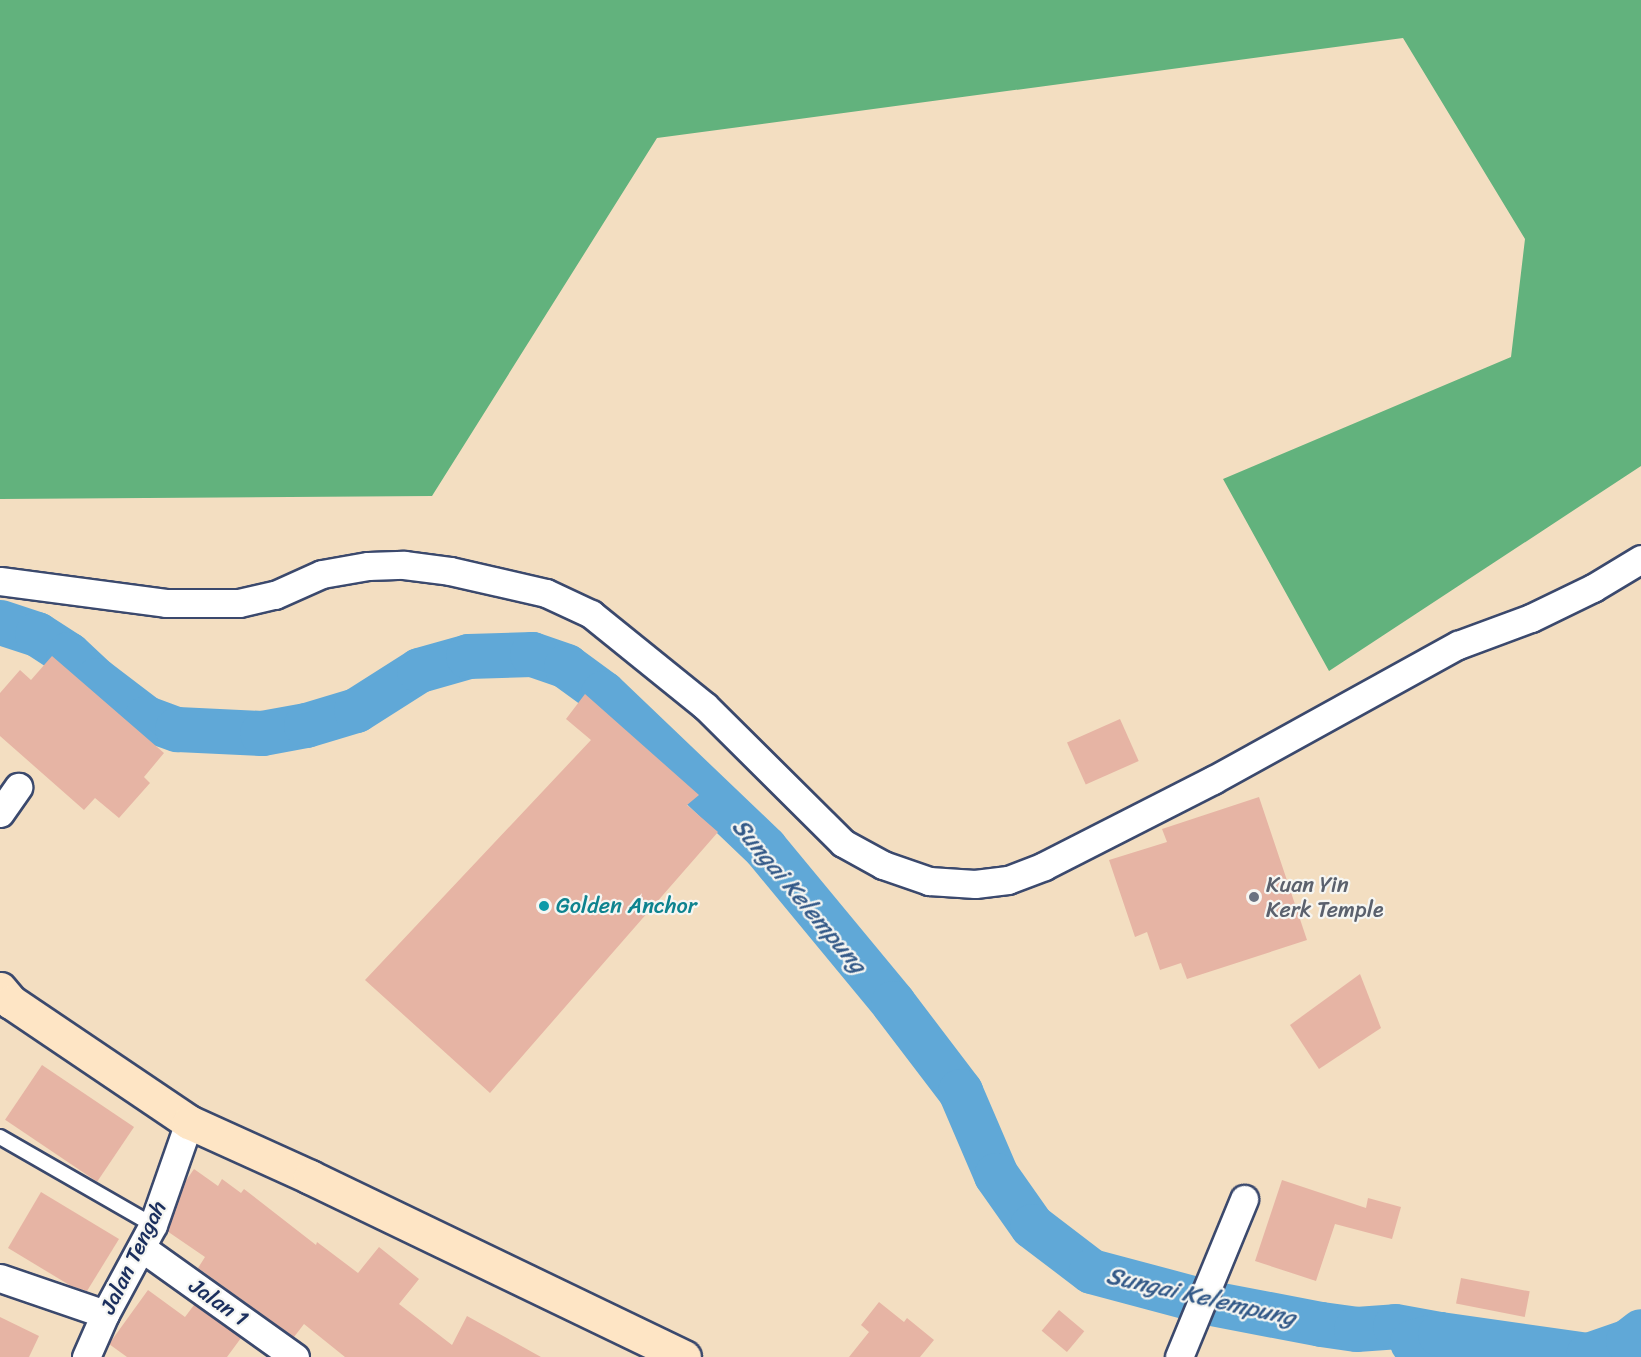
<!DOCTYPE html>
<html>
<head>
<meta charset="utf-8">
<style>
  body { margin:0 }
  #map { position:relative; width:1641px; height:1357px; overflow:hidden; background:#f3dec1; font-family:Sriracha,sans-serif }
  div>[style] { position:absolute }
  [style*='--x'] { left:calc(var(--x)*1px); top:calc(var(--y)*1px); width:calc(var(--w)*1px); rotate:calc(var(--a)*1deg) }
  .forest>* { inset:0; background:#62b27d }
  .river>* { height:45px; margin:-22.5px; padding:0 22.5px; transform-origin:22.5px; border-radius:22.5px; background:#60a8d7 }
  .building>* { inset:0; background:#e6b4a4; transform-origin:0 0 }
  .roads { filter:drop-shadow(2px 0 #3b496d) drop-shadow(-2px 0 #3b496d) drop-shadow(0 2px #3b496d) drop-shadow(0 -2px #3b496d) }
  .service>* { height:14px; margin:-7px; padding:0 7px; transform-origin:7px; border-radius:7px; background:#fff }
  .minor>* { height:27px; margin:-13.5px; padding:0 13.5px; transform-origin:13.5px; border-radius:13.5px; background:#fff }
  .secondary>* { height:33px; margin:-16.5px; padding:0 16.5px; transform-origin:16.5px; border-radius:16.5px; background:#fee5c5 }
  .dots>* { width:16px; height:16px; translate:-50% -50%; box-sizing:border-box; border:3px solid #f6f6f2; border-radius:50% }
  span { translate:-50% -50%; white-space:nowrap; text-align:center; line-height:1.15; -webkit-text-stroke:4.5px #f6f6f2; paint-order:stroke }
  .worship-label { font-size:22px; color:#5b616d }
  .left { translate:0 -50%; text-align:left }
  .culture-label { font-size:22px; color:#0d838f }
  .street-label { font-size:22px; color:#1b2f5e }
  .water-label { font-size:24px; color:#335988; font-style:italic }
</style>
</head>
<body>
<div id="map">
  <div class="forest">
    <div style="clip-path:polygon(0 0,1641px 0,1641px 466px,1329px 671px,1223px 479px,1511px 357px,1525px 239px,1403px 38px,657px 138px,432px 496px,0 499px)"></div>
  </div>
  <div class="river">
    <div style="--x:0;--y:622;--w:39;--a:18"></div>
    <div style="--x:37;--y:634;--w:37;--a:33"></div>
    <div style="--x:68;--y:654;--w:38;--a:43"></div>
    <div style="--x:96;--y:680;--w:63;--a:37.2"></div>
    <div style="--x:146;--y:718;--w:33;--a:20"></div>
    <div style="--x:177;--y:729;--w:85;--a:2.7"></div>
    <div style="--x:262;--y:733;--w:45;--a:-10.3"></div>
    <div style="--x:306;--y:725;--w:52;--a:-16.7"></div>
    <div style="--x:356;--y:710;--w:75;--a:-32.4"></div>
    <div style="--x:419;--y:670;--w:51;--a:-15.9"></div>
    <div style="--x:468;--y:656;--w:64;--a:-1.8"></div>
    <div style="--x:532;--y:654;--w:36;--a:19"></div>
    <div style="--x:566;--y:666;--w:46;--a:36.1"></div>
    <div style="--x:603;--y:693;--w:224;--a:43.7"></div>
    <div style="--x:765;--y:848;--w:201;--a:50.4"></div>
    <div style="--x:893;--y:1003;--w:111;--a:52.7"></div>
    <div style="--x:960;--y:1091;--w:91;--a:66.8"></div>
    <div style="--x:996;--y:1175;--w:62;--a:54.8"></div>
    <div style="--x:1032;--y:1226;--w:74;--a:37.3"></div>
    <div style="--x:1091;--y:1271;--w:124;--a:14.9"></div>
    <div style="--x:1211;--y:1303;--w:112;--a:10.8"></div>
    <div style="--x:1321;--y:1324;--w:35;--a:8"></div>
    <div style="--x:1356;--y:1329;--w:39;--a:-4"></div>
    <div style="--x:1395;--y:1326;--w:46;--a:10.1"></div>
    <div style="--x:1412;--y:1342;--w:29;--a:-16"></div>
    <div style="--x:1440;--y:1334;--w:149;--a:8.1"></div>
    <div style="--x:1588;--y:1355;--w:42;--a:-19.3"></div>
    <div style="--x:1628;--y:1341;--w:16;--a:-38"></div>
  </div>
  <div class="building">
    <div style="clip-path:polygon(52px 656px,164px 753px,144px 777px,150px 783px,119px 818px,95px 798px,84px 810px,0 736px,0 693px,20px 670px,31px 680px)"></div>
    <div style="clip-path:polygon(585px 694px,699px 795px,687px 805px,718px 832px,490px 1093px,365px 980px,591px 740px,566px 719px)"></div>
    <div style="left:1120px;top:719px;width:46px;height:58px;rotate:66deg"></div>
    <div style="clip-path:polygon(1259px 797px,1307px 940px,1187px 979px,1181px 963px,1160px 970px,1147px 932px,1135px 937px,1109px 860px,1167px 842px,1162px 829px)"></div>
    <div style="clip-path:polygon(1360px 974px,1381px 1028px,1319px 1069px,1290px 1025px)"></div>
    <div style="left:42px;top:1065px;width:111px;height:66px;rotate:34deg"></div>
    <div style="clip-path:polygon(194px 1169px,218px 1186px,222px 1179px,241px 1193px,244px 1189px,316px 1245px,317px 1242px,358px 1273px,379px 1247px,419px 1279px,399px 1304px,452px 1345px,467px 1316px,541px 1357px,345px 1357px,304px 1324px,294px 1337px,198px 1268px,205px 1257px,167px 1231px,185px 1182px)"></div>
    <div style="clip-path:polygon(1282px 1180px,1366px 1208px,1368px 1198px,1401px 1207px,1392px 1239px,1335px 1224px,1316px 1281px,1255px 1261px)"></div>
    <div style="clip-path:polygon(41px 1192px,119px 1239px,87px 1291px,71px 1286px,8px 1248px)"></div>
    <div style="left:1461px;top:1278px;width:70px;height:26px;rotate:11deg"></div>
    <div style="clip-path:polygon(148px 1290px,185px 1317px,194px 1305px,241px 1338px,227px 1357px,127px 1357px,109px 1344px)"></div>
    <div style="clip-path:polygon(879px 1302px,904px 1322px,907px 1318px,934px 1340px,920px 1357px,849px 1357px,869px 1332px,861px 1325px)"></div>
    <div style="left:1059px;top:1310px;width:33px;height:27px;rotate:40deg"></div>
    <div style="clip-path:polygon(0 1317px,39px 1336px,29px 1357px,0 1357px)"></div>
  </div>
  <div class="roads">
    <div class="service">
      <div style="--x:0;--y:1137;--w:177;--a:29.9"></div>
    </div>
    <div class="minor">
      <div style="--x:0;--y:581;--w:167;--a:7.5"></div>
      <div style="--x:166;--y:603;--w:73;--a:0"></div>
      <div style="--x:239;--y:603;--w:37;--a:-13"></div>
      <div style="--x:275;--y:595;--w:51;--a:-24.1"></div>
      <div style="--x:322;--y:574;--w:47;--a:-9.9"></div>
      <div style="--x:368;--y:566;--w:36;--a:-2"></div>
      <div style="--x:404;--y:565;--w:46;--a:7.4"></div>
      <div style="--x:450;--y:571;--w:98;--a:12.9"></div>
      <div style="--x:546;--y:593;--w:50;--a:25"></div>
      <div style="--x:591;--y:614;--w:146;--a:38.9"></div>
      <div style="--x:705;--y:706;--w:194;--a:44.8"></div>
      <div style="--x:843;--y:843;--w:46;--a:28.8"></div>
      <div style="--x:883;--y:865;--w:49;--a:19.2"></div>
      <div style="--x:929;--y:881;--w:46;--a:3.7"></div>
      <div style="--x:975;--y:884;--w:33;--a:-7"></div>
      <div style="--x:1008;--y:880;--w:39;--a:-21"></div>
      <div style="--x:1044;--y:866;--w:190;--a:-27"></div>
      <div style="--x:1213;--y:780;--w:280;--a:-28.9"></div>
      <div style="--x:1458;--y:645;--w:78;--a:-20.3"></div>
      <div style="--x:1531;--y:618;--w:69;--a:-25.8"></div>
      <div style="--x:1593;--y:588;--w:56;--a:-31.1"></div>
      <div style="--x:0;--y:813;--w:32;--a:-55"></div>
      <div style="--x:142;--y:1248;--w:188;--a:35.5"></div>
      <div style="--x:0;--y:1278;--w:111;--a:18.9"></div>
      <div style="--x:86;--y:1357;--w:47;--a:-66.2"></div>
      <div style="--x:105;--y:1314;--w:101;--a:-61.7"></div>
      <div style="--x:153;--y:1225;--w:109;--a:-70.7"></div>
      <div style="--x:1179;--y:1357;--w:171;--a:-67.6"></div>
    </div>
    <div class="secondary">
      <div style="--x:0;--y:989;--w:17;--a:50"></div>
      <div style="--x:11;--y:1002;--w:215;--a:34"></div>
      <div style="--x:189;--y:1122;--w:133;--a:24.4"></div>
      <div style="--x:310;--y:1177;--w:415;--a:25.7"></div>
    </div>
  </div>
  <div class="dots">
    <div style="left:1254px;top:897px;background:#6b7280"></div>
    <div style="left:544px;top:906px;background:#0f9aa8"></div>
  </div>
  <div class="worship-label">
    <span class="left" style="left:1266px;top:897px">Kuan Yin<br>Kerk Temple</span>
  </div>
  <div class="culture-label">
    <span class="left" style="left:556px;top:906px">Golden Anchor</span>
  </div>
  <div class="street-label">
    <span style="left:133px;top:1257px;rotate:-64deg">Jalan Tengah</span>
    <span style="left:219px;top:1302px;rotate:35deg">Jalan 1</span>
  </div>
  <div class="water-label">
    <span style="left:799px;top:896px;rotate:50deg">Sungai Kelempung</span>
    <span style="left:1201px;top:1297px;rotate:13deg">Sungai Kelempung</span>
  </div>
</div>
</body>
</html>
